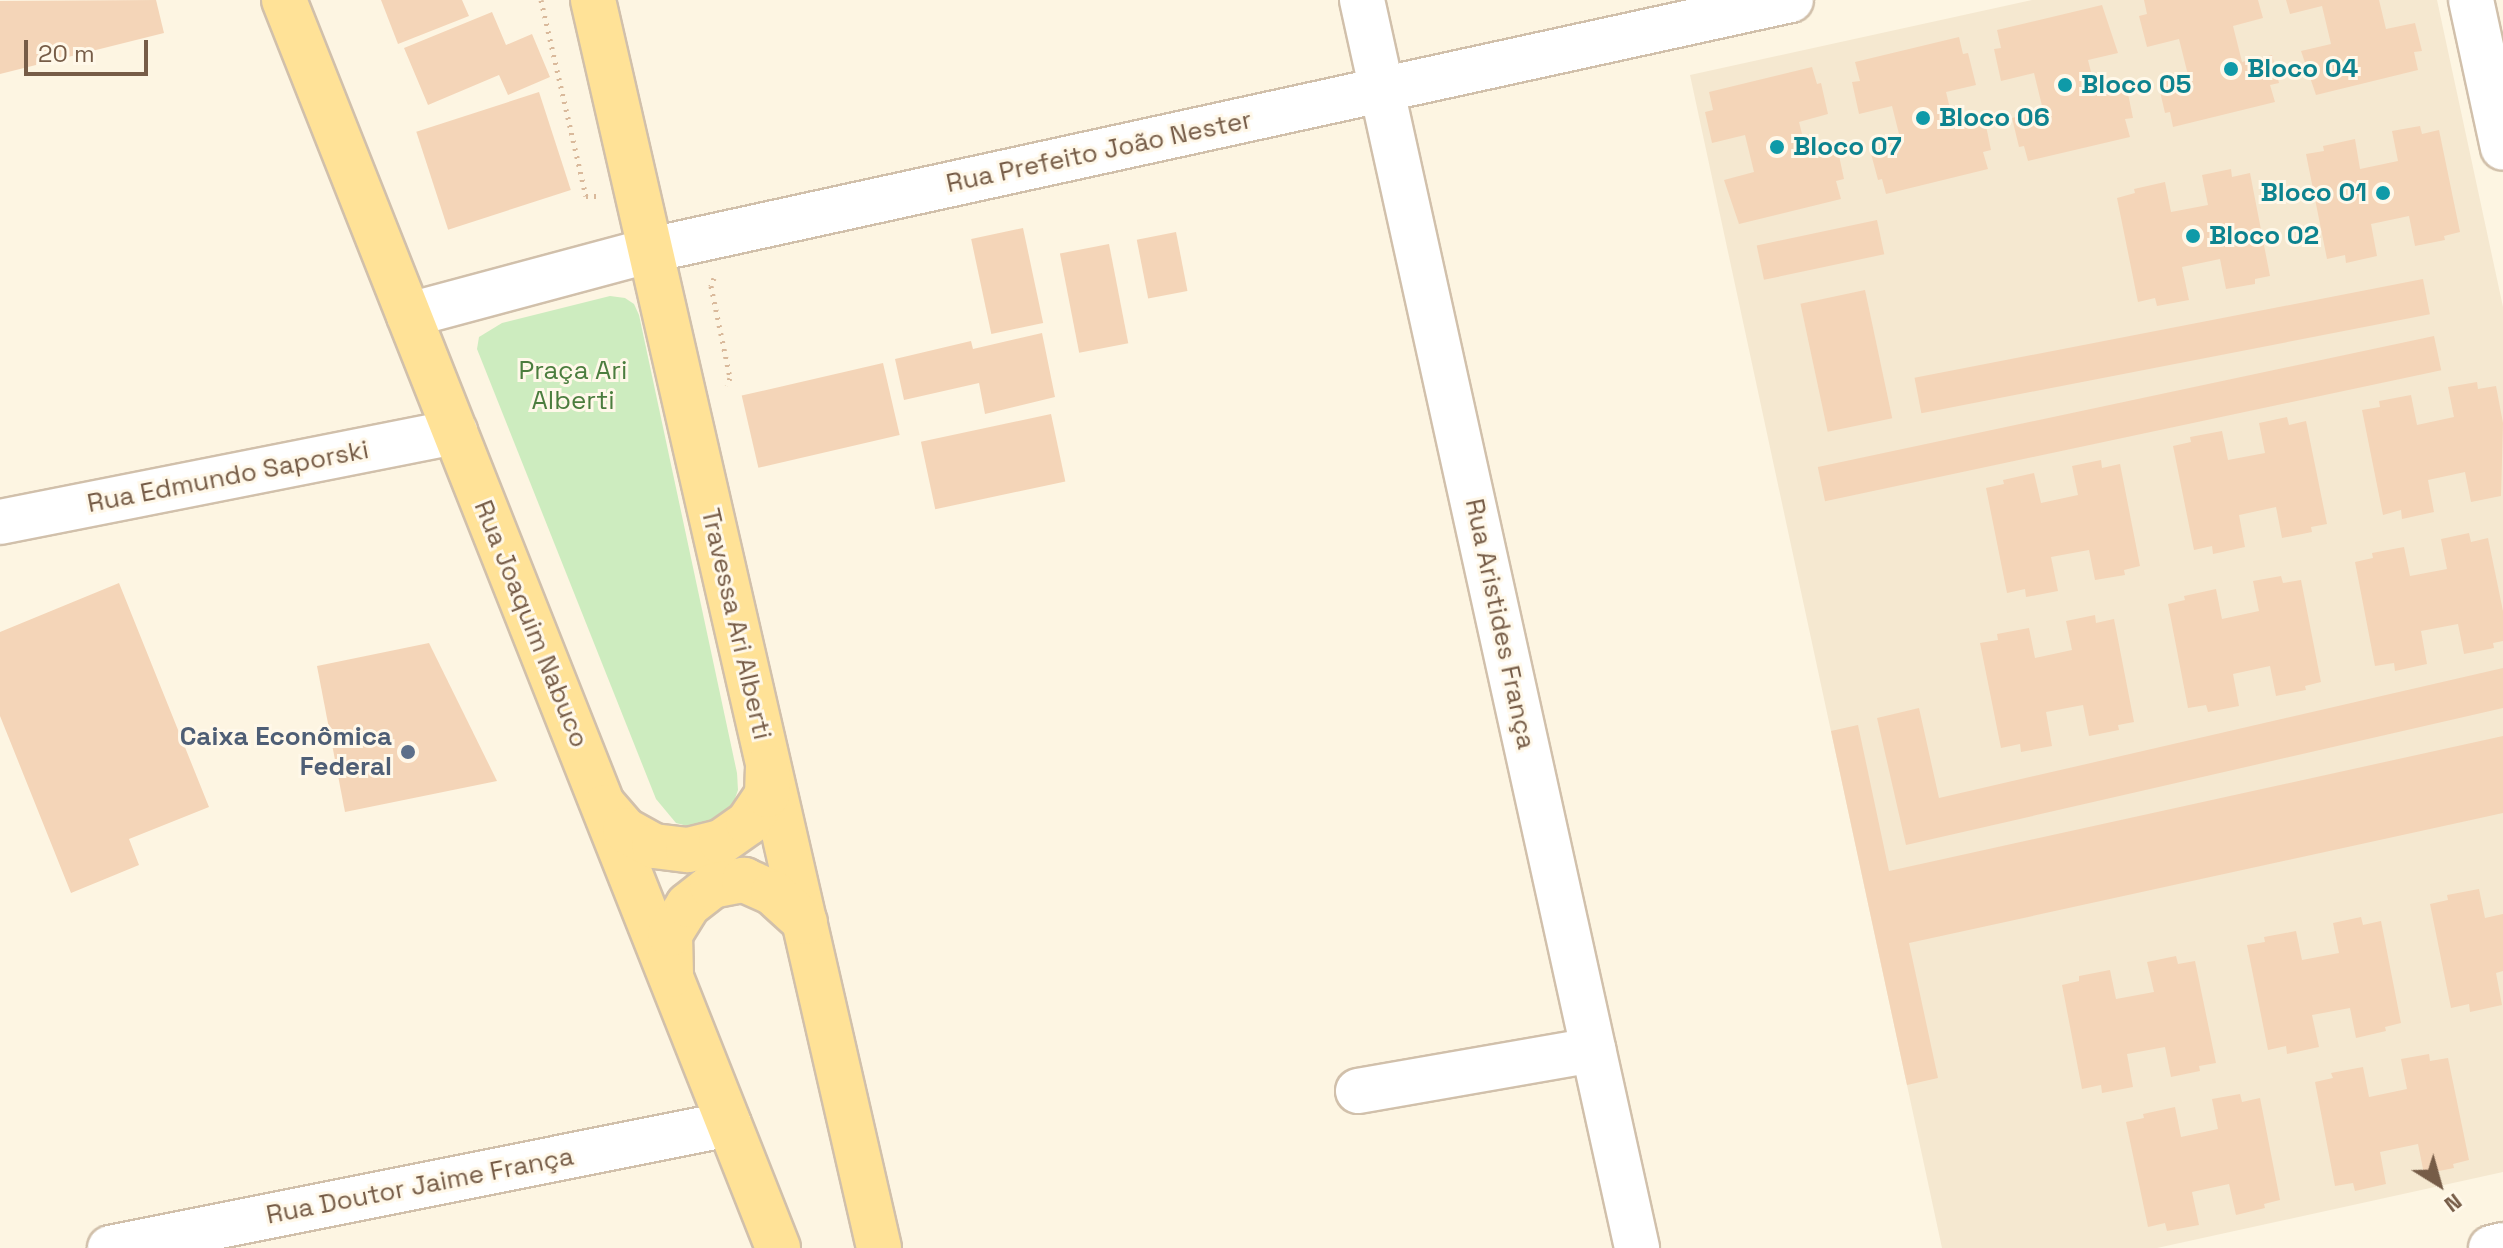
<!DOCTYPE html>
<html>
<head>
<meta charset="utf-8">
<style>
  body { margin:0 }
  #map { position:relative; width:2503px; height:1248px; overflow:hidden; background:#fdf5e2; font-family:"Space Grotesk",sans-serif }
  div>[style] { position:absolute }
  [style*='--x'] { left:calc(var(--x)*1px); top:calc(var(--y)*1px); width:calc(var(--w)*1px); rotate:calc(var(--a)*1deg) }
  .residential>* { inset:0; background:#f5e8d0 }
  .green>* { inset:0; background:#cdecbf }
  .building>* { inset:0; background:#f4d5b8; transform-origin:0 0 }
  .path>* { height:5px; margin-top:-2.5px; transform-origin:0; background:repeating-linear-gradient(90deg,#d9b99b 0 2px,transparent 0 8px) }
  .roads { filter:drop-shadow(2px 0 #d1c0ab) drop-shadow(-2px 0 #d1c0ab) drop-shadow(0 2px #d1c0ab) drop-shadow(0 -2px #d1c0ab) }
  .minor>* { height:44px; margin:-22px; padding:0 22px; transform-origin:22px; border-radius:22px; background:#fff }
  .major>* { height:44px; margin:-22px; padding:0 22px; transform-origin:22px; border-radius:22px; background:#ffe297 }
  .dots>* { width:22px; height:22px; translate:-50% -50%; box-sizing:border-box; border:4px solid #fff8e9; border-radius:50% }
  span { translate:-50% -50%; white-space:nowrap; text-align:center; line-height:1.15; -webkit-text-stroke:6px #fff8e9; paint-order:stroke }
  .culture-label { font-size:26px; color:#0d838f; font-weight:700 }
  .left { translate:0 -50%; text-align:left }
  .right { translate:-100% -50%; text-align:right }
  .street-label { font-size:26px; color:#765c47 }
  .park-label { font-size:26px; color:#4b7d3e }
  .service-label { font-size:26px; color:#4e5e75; font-weight:700 }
  .north { position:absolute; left:2399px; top:1144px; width:80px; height:80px; -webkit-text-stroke:6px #fff8e9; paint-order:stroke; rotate:143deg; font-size:22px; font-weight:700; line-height:32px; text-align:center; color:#765c47 }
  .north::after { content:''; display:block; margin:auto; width:28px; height:36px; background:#765c47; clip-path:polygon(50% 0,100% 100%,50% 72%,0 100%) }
  .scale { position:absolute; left:24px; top:40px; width:124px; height:36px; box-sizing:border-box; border:4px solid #765c47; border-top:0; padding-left:10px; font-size:24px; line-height:28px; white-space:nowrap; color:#765c47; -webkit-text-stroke:6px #fff8e9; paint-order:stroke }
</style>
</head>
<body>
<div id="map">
  <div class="residential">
    <div style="clip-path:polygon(2032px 0,2437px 0,2503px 307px,2503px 1172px,2157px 1248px,1942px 1248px,1690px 75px)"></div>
  </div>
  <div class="green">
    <div style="clip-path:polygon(610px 296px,625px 298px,634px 304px,639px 315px,737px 773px,738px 790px,731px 810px,713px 824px,695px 828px,676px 823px,656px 799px,477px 349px,479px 337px,502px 323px)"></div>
  </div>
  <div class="building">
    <div style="clip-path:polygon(156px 0,164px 33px,0 74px,0 1px)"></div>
    <div style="clip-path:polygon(381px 0,462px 0,469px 16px,398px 44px)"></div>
    <div style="clip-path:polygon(2144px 0,2258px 0,2263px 18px,2233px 26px,2242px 62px,2272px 55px,2279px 83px,2270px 85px,2275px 102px,2173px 127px,2170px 112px,2165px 113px,2158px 83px,2188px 75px,2179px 39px,2147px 47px,2139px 16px,2147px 14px)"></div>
    <div style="clip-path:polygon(2286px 0,2379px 0,2386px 29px,2415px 23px,2422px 51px,2414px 52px,2418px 70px,2316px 95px,2301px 51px,2331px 44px,2322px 6px,2290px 14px)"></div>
    <div style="clip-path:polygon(2102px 5px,2118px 53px,2088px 60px,2097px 96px,2127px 89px,2133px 118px,2125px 119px,2130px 137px,2028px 161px,2024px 146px,2019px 147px,2012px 118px,2043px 110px,2034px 73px,2001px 81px,1994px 49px,2001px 48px,1997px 30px)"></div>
    <div style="clip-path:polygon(492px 12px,506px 45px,532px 34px,550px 77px,508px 95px,499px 75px,428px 105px,404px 48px)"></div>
    <div style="clip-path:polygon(1959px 37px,1963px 54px,1968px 53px,1976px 85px,1946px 92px,1955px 129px,1985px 121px,1991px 150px,1983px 152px,1988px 169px,1886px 194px,1882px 179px,1878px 180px,1870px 150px,1901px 142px,1892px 106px,1859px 114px,1852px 82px,1860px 81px,1855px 62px)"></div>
    <div style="clip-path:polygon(1812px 67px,1817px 84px,1821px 83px,1828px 114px,1799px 122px,1808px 158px,1838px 151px,1844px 179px,1836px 181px,1841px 199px,1739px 224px,1724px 180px,1754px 172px,1745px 135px,1712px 143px,1705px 112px,1713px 110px,1709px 92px)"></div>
    <div style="left:539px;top:92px;width:103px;height:129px;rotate:72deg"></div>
    <div style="clip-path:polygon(2420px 126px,2422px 134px,2439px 130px,2460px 232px,2444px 236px,2445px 240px,2415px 246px,2409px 216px,2371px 224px,2377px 256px,2346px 263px,2345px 255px,2327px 259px,2306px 154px,2324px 151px,2323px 146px,2355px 139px,2360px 169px,2398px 161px,2392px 131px)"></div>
    <div style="clip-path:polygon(2231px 169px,2232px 177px,2250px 173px,2270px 276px,2255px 279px,2255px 284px,2226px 289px,2220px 259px,2182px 267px,2189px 300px,2157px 306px,2155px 298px,2138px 302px,2117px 198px,2135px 193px,2134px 189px,2165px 182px,2171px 212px,2208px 205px,2202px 175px)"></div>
    <div style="left:1877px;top:220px;width:35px;height:123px;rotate:78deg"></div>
    <div style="left:1023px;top:228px;width:97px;height:53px;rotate:78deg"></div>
    <div style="left:1176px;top:232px;width:60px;height:40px;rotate:79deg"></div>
    <div style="left:1109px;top:244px;width:101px;height:50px;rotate:79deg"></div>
    <div style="left:2423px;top:279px;width:36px;height:518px;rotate:79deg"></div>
    <div style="left:1865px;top:290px;width:131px;height:66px;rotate:78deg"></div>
    <div style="clip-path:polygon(1042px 333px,1055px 397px,985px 414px,979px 383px,904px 400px,895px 359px,971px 341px,973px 349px)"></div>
    <div style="left:2434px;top:336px;width:35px;height:630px;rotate:78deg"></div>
    <div style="left:883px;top:363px;width:74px;height:145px;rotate:77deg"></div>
    <div style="clip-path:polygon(2477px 382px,2478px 389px,2496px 386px,2503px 423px,2501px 496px,2471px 502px,2465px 472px,2428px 480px,2434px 512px,2402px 519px,2401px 510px,2383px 515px,2362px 410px,2380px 407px,2379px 401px,2411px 395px,2417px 425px,2454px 417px,2448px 387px)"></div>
    <div style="left:1051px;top:414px;width:69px;height:133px;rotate:78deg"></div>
    <div style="clip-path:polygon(2287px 417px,2289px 425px,2306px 421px,2327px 524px,2311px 527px,2312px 532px,2282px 538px,2276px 507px,2239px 515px,2245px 547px,2213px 554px,2212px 546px,2194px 550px,2173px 446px,2191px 442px,2190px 437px,2222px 431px,2228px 460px,2265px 453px,2259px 423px)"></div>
    <div style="clip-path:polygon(2101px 460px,2102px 468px,2120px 464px,2140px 566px,2124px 570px,2125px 575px,2095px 580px,2089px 550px,2051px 557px,2058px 591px,2026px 597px,2025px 589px,2007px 593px,1986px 488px,2004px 484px,2003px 480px,2034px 473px,2041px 503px,2078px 495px,2072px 466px)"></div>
    <div style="clip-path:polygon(2469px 533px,2471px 542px,2488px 538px,2503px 611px,2503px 641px,2493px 643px,2494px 648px,2464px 654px,2458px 624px,2421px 631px,2427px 664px,2395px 671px,2394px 663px,2375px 666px,2355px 562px,2373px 558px,2372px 553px,2404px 547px,2410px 576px,2447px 569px,2441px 539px)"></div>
    <div style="clip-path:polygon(2281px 576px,2283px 583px,2301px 580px,2321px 682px,2305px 686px,2306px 690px,2276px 696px,2270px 666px,2233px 674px,2239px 706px,2208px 712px,2206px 705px,2188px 708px,2168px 604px,2185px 600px,2184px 596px,2216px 589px,2222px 619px,2259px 611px,2253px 581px)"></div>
    <div style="clip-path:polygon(119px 583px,209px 807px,129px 839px,139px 865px,71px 893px,0 716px,0 632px)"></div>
    <div style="clip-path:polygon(2095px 615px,2096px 623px,2114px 619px,2134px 722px,2118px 725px,2119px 730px,2089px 736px,2083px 705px,2046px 712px,2052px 746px,2021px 752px,2020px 744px,2001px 748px,1980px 643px,1998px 640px,1997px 634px,2029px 628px,2035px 658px,2072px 650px,2066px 621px)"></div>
    <div style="clip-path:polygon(429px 643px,497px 781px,345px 812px,317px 666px)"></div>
    <div style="clip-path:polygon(2503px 668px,2503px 708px,1906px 845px,1877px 718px,1919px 708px,1939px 798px)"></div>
    <div style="clip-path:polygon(1858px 725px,1889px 871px,2503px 736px,2503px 813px,1909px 943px,1938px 1078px,1907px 1085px,1831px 731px)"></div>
    <div style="clip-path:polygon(2479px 889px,2485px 918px,2503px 914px,2503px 971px,2496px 973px,2502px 1005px,2470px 1012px,2469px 1004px,2451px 1008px,2430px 904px,2448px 900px,2447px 895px)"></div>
    <div style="clip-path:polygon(2361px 917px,2363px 925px,2381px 921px,2401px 1023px,2385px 1027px,2386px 1031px,2356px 1038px,2350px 1008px,2312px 1015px,2319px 1047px,2287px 1054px,2286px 1046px,2268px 1050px,2247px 945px,2265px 942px,2264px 937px,2296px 931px,2302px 960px,2339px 953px,2333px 923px)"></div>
    <div style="clip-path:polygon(2176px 956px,2178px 964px,2195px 961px,2216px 1063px,2199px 1066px,2200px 1071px,2171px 1077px,2165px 1047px,2127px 1054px,2133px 1087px,2102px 1093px,2101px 1085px,2082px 1089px,2062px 985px,2079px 981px,2079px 976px,2110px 970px,2116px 999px,2154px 992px,2147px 962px)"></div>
    <div style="clip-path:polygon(2429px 1054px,2430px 1061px,2448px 1058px,2469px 1160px,2453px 1164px,2454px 1168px,2424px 1174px,2418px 1144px,2380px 1152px,2386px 1184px,2355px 1191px,2353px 1183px,2335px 1186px,2315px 1082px,2333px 1078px,2331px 1073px,2363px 1067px,2369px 1097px,2407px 1089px,2401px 1059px)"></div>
    <div style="clip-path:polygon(2240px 1094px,2242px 1102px,2260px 1098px,2280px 1200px,2264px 1204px,2265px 1208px,2236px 1215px,2229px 1184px,2192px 1192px,2199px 1225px,2167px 1231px,2165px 1223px,2148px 1227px,2126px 1122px,2144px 1118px,2143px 1114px,2175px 1107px,2181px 1137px,2218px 1129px,2212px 1099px)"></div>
  </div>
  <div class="path">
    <div style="--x:541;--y:0;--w:201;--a:77.1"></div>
    <div style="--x:586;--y:196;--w:10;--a:0"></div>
    <div style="--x:714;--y:278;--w:9;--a:111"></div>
    <div style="--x:711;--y:286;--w:94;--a:78.3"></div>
    <div style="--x:730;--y:378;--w:8;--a:113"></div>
  </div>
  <div class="roads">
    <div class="minor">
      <div style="--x:1362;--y:0;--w:1278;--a:77.57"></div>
      <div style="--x:2471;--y:0;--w:151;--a:77.8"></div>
      <div style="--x:409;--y:315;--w:251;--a:-15"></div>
      <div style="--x:651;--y:250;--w:1167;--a:-12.37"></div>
      <div style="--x:0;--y:522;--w:464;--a:-11.2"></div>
      <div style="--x:1358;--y:1091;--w:239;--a:-9.9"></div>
      <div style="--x:110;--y:1248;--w:631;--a:-11.33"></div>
      <div style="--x:2491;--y:1248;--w:12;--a:-14"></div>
    </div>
    <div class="major">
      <div style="--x:284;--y:0;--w:1342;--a:68.4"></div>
      <div style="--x:593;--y:0;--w:1280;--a:77.09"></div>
      <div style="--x:605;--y:807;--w:30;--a:49"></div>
      <div style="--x:625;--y:830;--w:33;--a:29"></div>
      <div style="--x:654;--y:846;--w:34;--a:7"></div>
      <div style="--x:688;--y:850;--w:34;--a:-14"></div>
      <div style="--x:721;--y:842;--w:33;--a:-35"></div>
      <div style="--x:748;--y:823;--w:34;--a:-56"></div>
      <div style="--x:767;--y:795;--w:28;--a:-88"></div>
      <div style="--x:671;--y:975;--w:41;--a:-91.4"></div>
      <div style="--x:670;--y:934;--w:34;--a:-58"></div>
      <div style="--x:688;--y:905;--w:31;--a:-38"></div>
      <div style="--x:712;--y:886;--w:33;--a:-11"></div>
      <div style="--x:744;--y:880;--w:32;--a:24"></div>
      <div style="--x:773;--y:893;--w:43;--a:42.2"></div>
    </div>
  </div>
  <div class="dots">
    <div style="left:2231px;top:69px;background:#0f9aa8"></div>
    <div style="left:2065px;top:85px;background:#0f9aa8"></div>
    <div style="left:1923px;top:118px;background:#0f9aa8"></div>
    <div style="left:1777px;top:147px;background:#0f9aa8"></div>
    <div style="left:2383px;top:193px;background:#0f9aa8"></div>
    <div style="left:2193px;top:236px;background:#0f9aa8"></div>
    <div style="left:408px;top:752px;background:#5c6f8a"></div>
  </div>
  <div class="culture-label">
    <span class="left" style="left:2247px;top:69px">Bloco 04</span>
    <span class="left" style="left:2081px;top:85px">Bloco 05</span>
    <span class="left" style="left:1939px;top:118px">Bloco 06</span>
    <span class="left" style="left:1793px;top:147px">Bloco 07</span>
    <span class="right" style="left:2367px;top:193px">Bloco 01</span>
    <span class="left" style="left:2209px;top:236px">Bloco 02</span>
  </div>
  <div class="street-label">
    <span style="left:1099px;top:152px;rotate:-12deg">Rua Prefeito João Nester</span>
    <span style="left:228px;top:477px;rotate:-11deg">Rua Edmundo Saporski</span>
    <span style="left:531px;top:624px;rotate:68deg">Rua Joaquim Nabuco</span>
    <span style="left:736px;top:624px;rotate:77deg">Travessa Ari Alberti</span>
    <span style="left:1500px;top:624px;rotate:78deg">Rua Aristides França</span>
    <span style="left:420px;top:1186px;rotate:-11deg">Rua Doutor Jaime França</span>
  </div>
  <div class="park-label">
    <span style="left:573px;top:386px">Praça Ari<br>Alberti</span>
  </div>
  <div class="service-label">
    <span class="right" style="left:392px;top:752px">Caixa Econômica<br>Federal</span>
  </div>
  <div class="north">N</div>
  <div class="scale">20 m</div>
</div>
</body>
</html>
